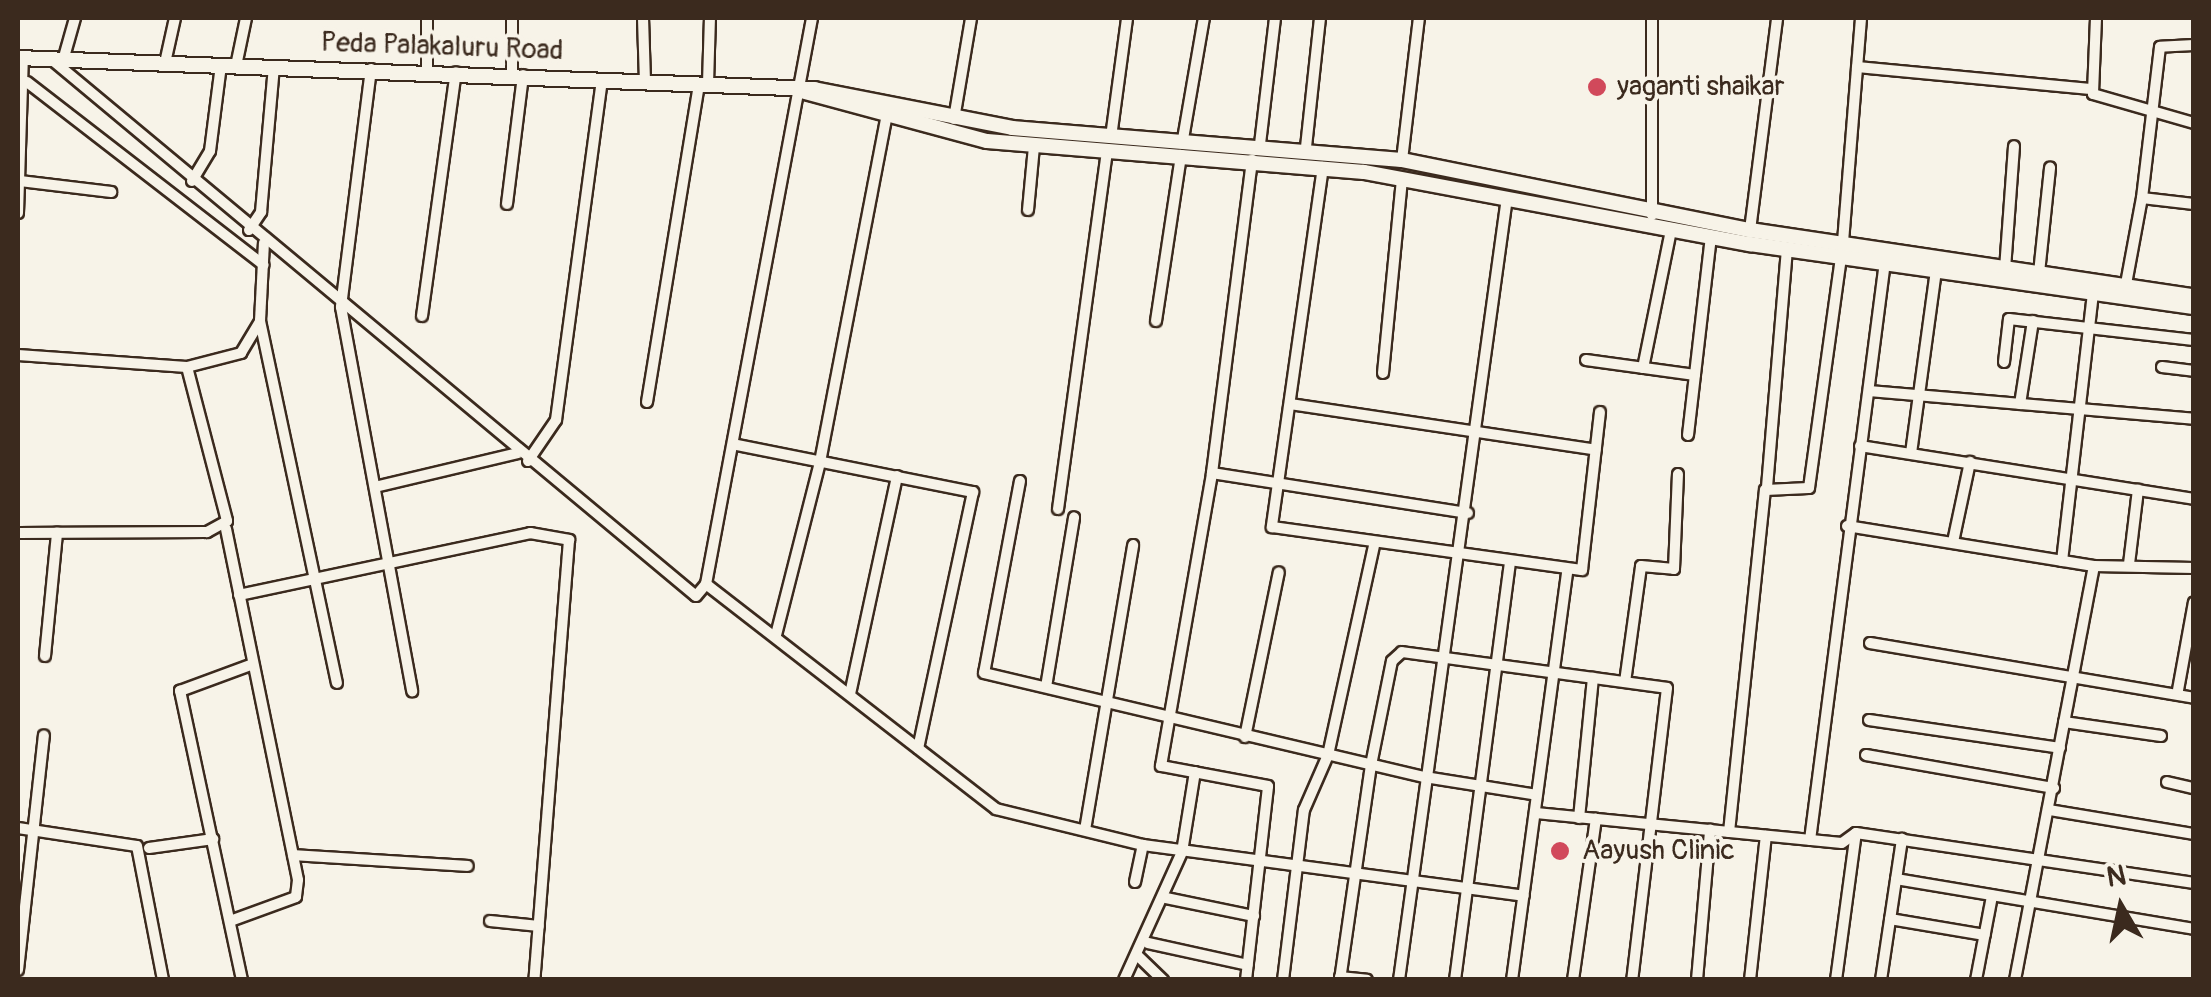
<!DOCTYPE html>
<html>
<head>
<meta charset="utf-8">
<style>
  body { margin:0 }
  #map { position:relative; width:2211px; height:997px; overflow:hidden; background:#f7f3e8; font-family:Pangolin,sans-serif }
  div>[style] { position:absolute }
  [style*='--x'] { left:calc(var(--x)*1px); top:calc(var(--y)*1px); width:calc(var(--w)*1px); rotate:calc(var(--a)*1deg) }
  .roads { filter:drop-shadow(2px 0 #3b2a1e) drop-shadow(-2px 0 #3b2a1e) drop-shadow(0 2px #3b2a1e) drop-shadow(0 -2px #3b2a1e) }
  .street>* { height:10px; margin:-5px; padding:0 5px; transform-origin:5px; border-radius:5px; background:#f7f3e8 }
  .secondary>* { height:14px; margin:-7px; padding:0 7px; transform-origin:7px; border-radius:7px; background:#f7f3e8 }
  .dots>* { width:28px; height:28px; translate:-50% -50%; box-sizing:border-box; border:5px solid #f7f3e8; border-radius:50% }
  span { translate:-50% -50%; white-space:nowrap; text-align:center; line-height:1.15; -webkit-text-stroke:8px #f7f3e8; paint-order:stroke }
  .street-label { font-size:28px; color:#3b2a1e }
  .poi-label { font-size:28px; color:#3b2a1e }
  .left { translate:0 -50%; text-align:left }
  .frame { position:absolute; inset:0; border:20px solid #3b2a1e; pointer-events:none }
  .north { position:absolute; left:2071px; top:857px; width:100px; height:100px; -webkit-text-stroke:8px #f7f3e8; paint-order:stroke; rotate:351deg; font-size:28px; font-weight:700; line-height:40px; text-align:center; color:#3b2a1e }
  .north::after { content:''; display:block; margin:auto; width:35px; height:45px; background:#3b2a1e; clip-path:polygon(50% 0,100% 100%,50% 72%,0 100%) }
</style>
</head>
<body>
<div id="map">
  <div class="roads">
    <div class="street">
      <div style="--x:643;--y:18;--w:64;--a:88.2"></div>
      <div style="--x:2096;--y:18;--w:76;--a:92.3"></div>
      <div style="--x:2093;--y:94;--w:105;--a:16"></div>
      <div style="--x:2194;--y:45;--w:34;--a:177"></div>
      <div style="--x:2160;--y:47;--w:152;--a:96.8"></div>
      <div style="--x:2142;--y:198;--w:52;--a:6.6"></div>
      <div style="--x:64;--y:57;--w:41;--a:-74.2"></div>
      <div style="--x:51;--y:59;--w:839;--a:39.78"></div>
      <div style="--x:696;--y:596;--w:16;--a:-50"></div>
      <div style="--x:706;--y:584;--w:367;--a:37.8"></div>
      <div style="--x:996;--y:809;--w:151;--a:13.8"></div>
      <div style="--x:1143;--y:845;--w:384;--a:7.6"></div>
      <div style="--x:165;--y:63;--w:46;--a:-77.5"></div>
      <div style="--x:236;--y:66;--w:49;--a:-78.2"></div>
      <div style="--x:1857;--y:67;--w:232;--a:5.4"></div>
      <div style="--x:371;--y:69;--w:240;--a:97.2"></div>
      <div style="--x:341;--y:307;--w:391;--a:79.5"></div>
      <div style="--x:427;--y:70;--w:52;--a:-90"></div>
      <div style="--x:512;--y:74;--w:56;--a:-90"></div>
      <div style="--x:27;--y:82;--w:299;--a:37.7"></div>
      <div style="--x:708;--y:84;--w:66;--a:-88.3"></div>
      <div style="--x:954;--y:119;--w:102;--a:-80.4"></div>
      <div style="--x:1111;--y:137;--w:120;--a:-82.3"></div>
      <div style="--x:1183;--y:139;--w:123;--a:-80.2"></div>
      <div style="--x:1260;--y:144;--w:127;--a:-83.2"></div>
      <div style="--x:1306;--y:147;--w:130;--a:-83.8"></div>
      <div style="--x:1402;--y:160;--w:143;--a:-83.2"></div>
      <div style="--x:1323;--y:167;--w:364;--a:98.1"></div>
      <div style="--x:1272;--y:527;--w:313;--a:7.9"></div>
      <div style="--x:1582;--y:570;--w:159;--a:-83.5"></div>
      <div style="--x:20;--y:181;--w:92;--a:6.9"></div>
      <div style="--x:192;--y:181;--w:35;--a:-59"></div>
      <div style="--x:210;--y:151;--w:87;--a:-82.7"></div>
      <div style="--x:507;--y:204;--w:130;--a:-82.9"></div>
      <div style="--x:1028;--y:210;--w:63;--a:-84.6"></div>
      <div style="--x:18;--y:213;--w:155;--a:-88.2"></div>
      <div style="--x:1652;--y:215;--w:197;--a:-90"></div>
      <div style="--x:249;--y:230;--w:22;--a:-56"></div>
      <div style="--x:261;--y:212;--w:146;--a:-84.9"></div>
      <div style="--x:1750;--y:230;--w:214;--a:-82.7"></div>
      <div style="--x:2005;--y:269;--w:123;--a:-85.8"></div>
      <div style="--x:2039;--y:273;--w:106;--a:-84"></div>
      <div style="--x:2126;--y:284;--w:87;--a:-79.5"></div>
      <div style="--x:422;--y:316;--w:246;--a:-82.1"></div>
      <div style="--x:260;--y:321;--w:370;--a:78"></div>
      <div style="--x:1156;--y:321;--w:168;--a:-81.4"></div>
      <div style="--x:18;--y:355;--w:169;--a:4.1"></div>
      <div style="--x:187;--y:367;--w:159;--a:75.4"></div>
      <div style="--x:227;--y:521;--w:23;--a:151"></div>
      <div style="--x:207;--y:532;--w:189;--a:179.7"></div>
      <div style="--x:1586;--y:360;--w:110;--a:7.8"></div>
      <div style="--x:2004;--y:362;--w:43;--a:-83.4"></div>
      <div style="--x:2009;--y:319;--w:186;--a:6.5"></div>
      <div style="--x:187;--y:367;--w:56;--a:-14.5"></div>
      <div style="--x:241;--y:353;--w:37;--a:-59"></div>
      <div style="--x:260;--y:321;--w:78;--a:-87.1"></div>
      <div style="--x:2162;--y:367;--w:32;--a:7"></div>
      <div style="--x:1643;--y:368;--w:141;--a:-78.5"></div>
      <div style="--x:1383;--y:373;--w:195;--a:-84.4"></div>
      <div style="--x:1869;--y:391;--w:326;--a:4.9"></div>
      <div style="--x:647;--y:402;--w:322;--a:-80.7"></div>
      <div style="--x:1290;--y:404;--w:309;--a:8.5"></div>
      <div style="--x:2020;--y:404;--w:84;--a:-81.1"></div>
      <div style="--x:1688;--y:435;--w:199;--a:-83.4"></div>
      <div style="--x:737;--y:445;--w:241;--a:11.3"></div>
      <div style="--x:973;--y:492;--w:262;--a:102.1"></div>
      <div style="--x:1860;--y:446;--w:338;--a:9"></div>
      <div style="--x:1911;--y:453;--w:184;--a:-82.2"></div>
      <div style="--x:528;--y:461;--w:50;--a:-55.7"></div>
      <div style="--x:556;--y:420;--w:344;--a:-82.3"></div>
      <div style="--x:1212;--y:473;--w:259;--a:8.9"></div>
      <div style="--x:1020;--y:481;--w:195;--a:100.6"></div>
      <div style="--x:984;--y:673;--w:453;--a:13.3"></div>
      <div style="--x:1425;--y:777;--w:113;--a:9.1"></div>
      <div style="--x:375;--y:487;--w:147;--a:-13.4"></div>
      <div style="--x:1767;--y:487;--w:239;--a:-85.2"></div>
      <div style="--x:1058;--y:509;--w:360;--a:-82.2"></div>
      <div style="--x:1847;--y:526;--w:250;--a:9.2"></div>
      <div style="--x:2094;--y:566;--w:100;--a:1.1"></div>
      <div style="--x:226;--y:529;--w:358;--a:78.4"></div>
      <div style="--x:298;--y:880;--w:17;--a:97"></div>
      <div style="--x:296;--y:897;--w:70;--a:160"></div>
      <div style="--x:1953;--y:542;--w:82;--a:-78"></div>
      <div style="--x:2062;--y:561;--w:271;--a:-83.4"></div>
      <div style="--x:2129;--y:564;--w:75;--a:-83.1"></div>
      <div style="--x:706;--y:584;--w:576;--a:-79.39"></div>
      <div style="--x:239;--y:595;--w:298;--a:-12"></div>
      <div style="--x:530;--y:533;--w:40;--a:10"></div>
      <div style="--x:569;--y:540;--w:441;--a:94.5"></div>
      <div style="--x:776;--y:635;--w:179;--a:-75.7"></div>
      <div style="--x:820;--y:462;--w:348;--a:-79.1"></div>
      <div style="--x:1870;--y:643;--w:329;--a:9.6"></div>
      <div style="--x:45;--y:656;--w:124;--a:-84.4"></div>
      <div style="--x:1625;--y:682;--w:117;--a:-82.1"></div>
      <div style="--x:1641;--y:566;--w:33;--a:5"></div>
      <div style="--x:1674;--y:569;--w:95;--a:-87.6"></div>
      <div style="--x:1046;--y:687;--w:172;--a:-80.6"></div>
      <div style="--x:2178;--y:690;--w:89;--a:-79.7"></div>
      <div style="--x:850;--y:694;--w:223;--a:-77.8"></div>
      <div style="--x:1869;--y:720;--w:193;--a:8.3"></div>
      <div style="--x:2064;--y:722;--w:98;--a:8.2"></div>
      <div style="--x:1245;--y:737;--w:168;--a:-78.4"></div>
      <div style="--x:1866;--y:755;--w:191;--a:10"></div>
      <div style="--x:2167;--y:782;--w:28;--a:13"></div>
      <div style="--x:2049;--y:810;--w:147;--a:9.4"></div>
      <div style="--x:1536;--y:813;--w:307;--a:5.6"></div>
      <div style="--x:1842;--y:843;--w:17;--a:-36"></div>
      <div style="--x:1856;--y:833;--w:342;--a:8.4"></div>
      <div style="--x:1579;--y:818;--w:141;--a:-84.3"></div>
      <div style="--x:18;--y:828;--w:120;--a:8.6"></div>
      <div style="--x:137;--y:846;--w:136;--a:79"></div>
      <div style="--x:1085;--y:830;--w:289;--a:-80.4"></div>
      <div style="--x:1729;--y:832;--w:344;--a:-84"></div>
      <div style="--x:1765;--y:490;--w:44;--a:-2.6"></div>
      <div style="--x:1809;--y:488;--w:248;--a:-82.1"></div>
      <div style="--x:1843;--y:242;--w:225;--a:-85.4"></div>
      <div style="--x:1810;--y:840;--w:583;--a:-82.61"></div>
      <div style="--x:149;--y:848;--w:65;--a:-8"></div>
      <div style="--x:293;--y:855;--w:175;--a:3.6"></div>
      <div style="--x:1896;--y:879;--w:302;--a:9.5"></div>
      <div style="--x:1135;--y:882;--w:38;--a:-78"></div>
      <div style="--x:1166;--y:898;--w:90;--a:11.6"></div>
      <div style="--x:1890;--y:919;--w:96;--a:9.6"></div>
      <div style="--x:490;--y:921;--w:49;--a:5.8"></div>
      <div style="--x:1148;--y:943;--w:102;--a:12.4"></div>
      <div style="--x:1138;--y:956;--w:35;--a:44"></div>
      <div style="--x:18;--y:970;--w:236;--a:-83.7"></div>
      <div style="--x:1340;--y:977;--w:27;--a:6"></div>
      <div style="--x:242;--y:980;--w:296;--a:-102.1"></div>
      <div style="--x:180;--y:691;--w:78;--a:-20.3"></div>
      <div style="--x:1124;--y:980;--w:141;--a:-65.6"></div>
      <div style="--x:1182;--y:852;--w:81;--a:-80.8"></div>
      <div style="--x:1246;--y:980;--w:195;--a:-83.5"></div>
      <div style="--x:1268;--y:786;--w:109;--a:-169.4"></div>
      <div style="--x:1161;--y:766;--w:297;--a:-80.1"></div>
      <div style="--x:1212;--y:473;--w:316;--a:-82.7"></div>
      <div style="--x:1283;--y:980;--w:171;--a:-83"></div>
      <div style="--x:1304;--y:810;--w:60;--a:-66.4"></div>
      <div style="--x:1328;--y:755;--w:215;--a:-77.6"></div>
      <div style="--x:1340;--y:980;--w:217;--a:-81.8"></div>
      <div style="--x:1371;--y:765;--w:106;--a:-78.6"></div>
      <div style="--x:1392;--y:661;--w:13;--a:-42"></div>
      <div style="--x:1402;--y:652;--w:267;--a:7.7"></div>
      <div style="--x:1667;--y:688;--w:294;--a:96.8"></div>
      <div style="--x:1399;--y:980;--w:789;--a:-82.14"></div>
      <div style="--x:1455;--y:980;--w:419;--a:-82.5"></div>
      <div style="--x:1512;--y:980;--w:411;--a:-82.3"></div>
      <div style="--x:1573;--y:980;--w:163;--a:-81.9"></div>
      <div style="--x:1697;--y:980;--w:151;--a:-85"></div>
      <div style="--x:1750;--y:980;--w:145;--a:-83.7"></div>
      <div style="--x:1836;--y:980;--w:148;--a:-82.3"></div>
      <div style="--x:1881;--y:980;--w:143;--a:-81.5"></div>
      <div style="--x:1976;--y:980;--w:86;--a:-79.2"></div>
      <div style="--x:2015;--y:980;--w:421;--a:-79.2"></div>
    </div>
    <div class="secondary">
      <div style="--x:18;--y:58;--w:797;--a:2.23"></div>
      <div style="--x:814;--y:89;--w:202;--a:11.1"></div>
      <div style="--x:1012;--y:128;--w:391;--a:4.7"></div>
      <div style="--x:1402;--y:160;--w:355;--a:11.4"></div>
      <div style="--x:1750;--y:230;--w:449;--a:8.5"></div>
      <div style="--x:805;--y:92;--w:188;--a:15.1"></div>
      <div style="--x:987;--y:141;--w:378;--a:4.7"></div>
      <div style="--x:1364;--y:172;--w:393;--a:10.6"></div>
      <div style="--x:1750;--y:244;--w:448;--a:8.1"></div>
    </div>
  </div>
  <div class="dots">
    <div style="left:1597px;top:87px;background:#d1495b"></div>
    <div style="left:1560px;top:851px;background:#d1495b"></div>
  </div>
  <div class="street-label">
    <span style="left:442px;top:47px;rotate:2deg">Peda Palakaluru Road</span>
  </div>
  <div class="poi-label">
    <span class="left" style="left:1617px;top:87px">yaganti shaikar</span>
    <span class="left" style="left:1582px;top:851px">Aayush Clinic</span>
  </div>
  <div class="frame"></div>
  <div class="north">N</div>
</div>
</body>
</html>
